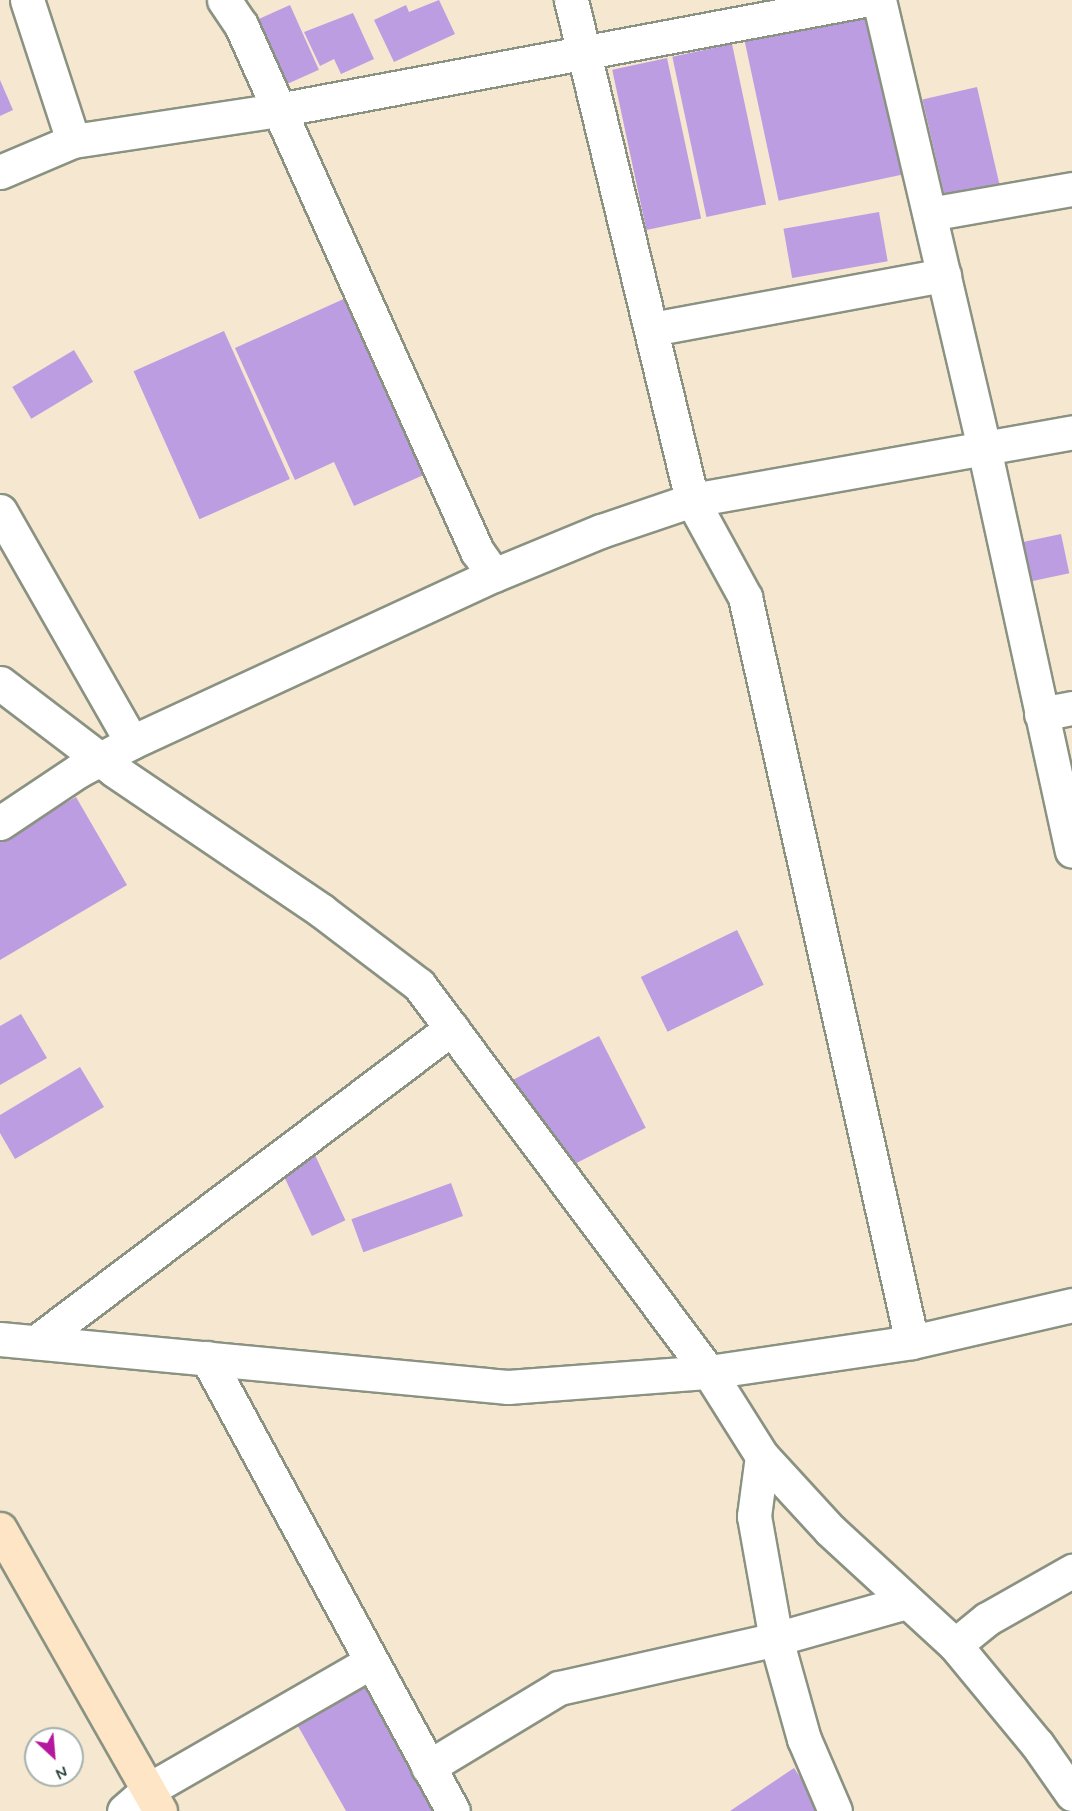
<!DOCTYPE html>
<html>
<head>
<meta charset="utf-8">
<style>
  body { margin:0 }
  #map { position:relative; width:1072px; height:1811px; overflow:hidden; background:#f5e7d0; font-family:Mynerve,sans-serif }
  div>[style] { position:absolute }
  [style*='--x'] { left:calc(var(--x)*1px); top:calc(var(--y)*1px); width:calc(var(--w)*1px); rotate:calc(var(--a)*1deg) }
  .building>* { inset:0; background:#bd9de2; transform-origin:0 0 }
  .roads { filter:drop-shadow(2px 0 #8a9282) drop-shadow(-2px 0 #8a9282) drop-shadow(0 2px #8a9282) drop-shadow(0 -2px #8a9282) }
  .street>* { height:33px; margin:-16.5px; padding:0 16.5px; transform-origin:16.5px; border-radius:16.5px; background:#fff }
  .secondary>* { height:33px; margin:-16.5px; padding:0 16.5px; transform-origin:16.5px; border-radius:16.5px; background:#fde5c5 }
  span { translate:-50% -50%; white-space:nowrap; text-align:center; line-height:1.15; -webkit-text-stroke:4.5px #fff; paint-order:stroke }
  .north { position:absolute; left:24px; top:1727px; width:60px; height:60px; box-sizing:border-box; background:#fff; border:2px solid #a5b1ae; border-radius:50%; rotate:154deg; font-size:16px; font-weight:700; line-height:24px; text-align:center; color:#1f3d34 }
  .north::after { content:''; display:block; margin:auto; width:21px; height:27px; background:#b5179e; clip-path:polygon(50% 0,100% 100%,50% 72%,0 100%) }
</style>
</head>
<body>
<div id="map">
  <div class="building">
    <div style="clip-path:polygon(439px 0,455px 34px,394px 62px,374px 20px,406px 5px,409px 12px)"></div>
    <div style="left:290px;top:5px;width:71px;height:36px;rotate:66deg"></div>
    <div style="clip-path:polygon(353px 13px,374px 59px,341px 74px,334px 59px,320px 66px,304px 32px)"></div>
    <div style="left:869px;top:15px;width:163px;height:127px;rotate:78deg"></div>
    <div style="left:732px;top:44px;width:164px;height:61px;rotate:78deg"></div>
    <div style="left:667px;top:58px;width:164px;height:56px;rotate:78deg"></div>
    <div style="clip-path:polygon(0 80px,13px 110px,0 116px)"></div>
    <div style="left:977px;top:87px;width:100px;height:56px;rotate:77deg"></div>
    <div style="left:879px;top:212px;width:50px;height:97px;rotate:80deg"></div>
    <div style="clip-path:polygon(348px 297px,428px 473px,354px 506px,334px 462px,295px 480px,235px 348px)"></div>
    <div style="left:224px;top:331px;width:162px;height:99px;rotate:66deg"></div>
    <div style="left:74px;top:350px;width:37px;height:72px;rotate:59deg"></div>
    <div style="left:1061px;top:534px;width:40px;height:53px;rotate:78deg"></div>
    <div style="clip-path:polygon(76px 797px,127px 885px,0 960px,0 841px)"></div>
    <div style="left:737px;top:930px;width:61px;height:107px;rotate:64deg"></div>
    <div style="clip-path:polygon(21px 1014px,47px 1058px,0 1085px,0 1026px)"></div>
    <div style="left:599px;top:1036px;width:103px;height:97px;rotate:63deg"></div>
    <div style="clip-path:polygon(80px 1067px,104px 1107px,15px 1159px,0 1133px,0 1115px)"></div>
    <div style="left:315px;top:1155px;width:72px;height:37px;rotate:65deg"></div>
    <div style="left:451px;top:1183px;width:35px;height:106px;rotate:70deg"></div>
    <div style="clip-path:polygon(368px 1678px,443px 1811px,346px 1811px,294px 1719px)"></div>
    <div style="clip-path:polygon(794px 1768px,820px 1807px,815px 1811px,730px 1811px)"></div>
  </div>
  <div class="roads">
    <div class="street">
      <div style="--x:27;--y:0;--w:148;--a:71.9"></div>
      <div style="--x:224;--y:0;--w:30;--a:56"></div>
      <div style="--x:241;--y:25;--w:577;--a:65.84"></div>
      <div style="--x:477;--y:551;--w:29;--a:55"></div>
      <div style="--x:571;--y:0;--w:514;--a:76.4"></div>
      <div style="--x:692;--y:500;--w:111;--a:61.3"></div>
      <div style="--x:745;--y:597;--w:763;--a:77.37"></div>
      <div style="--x:879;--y:0;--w:460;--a:76.8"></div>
      <div style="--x:984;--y:448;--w:412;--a:77.7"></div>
      <div style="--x:0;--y:172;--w:79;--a:-23"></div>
      <div style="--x:73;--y:141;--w:207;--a:-8.6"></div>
      <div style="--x:278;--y:110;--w:596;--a:-10.63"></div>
      <div style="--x:930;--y:214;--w:144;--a:-10"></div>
      <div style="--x:652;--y:329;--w:297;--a:-10.5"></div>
      <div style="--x:0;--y:511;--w:266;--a:60.3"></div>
      <div style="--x:0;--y:683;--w:143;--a:37.3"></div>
      <div style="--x:114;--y:770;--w:251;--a:34.1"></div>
      <div style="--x:322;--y:911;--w:122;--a:37.3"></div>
      <div style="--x:419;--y:985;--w:484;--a:53.2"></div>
      <div style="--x:709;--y:1372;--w:99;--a:57.8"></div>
      <div style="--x:762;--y:1456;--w:100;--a:47.4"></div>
      <div style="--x:830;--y:1530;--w:170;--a:42.6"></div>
      <div style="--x:955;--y:1645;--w:129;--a:50.4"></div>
      <div style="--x:1037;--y:1744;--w:61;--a:55"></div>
      <div style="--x:1041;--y:714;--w:32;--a:-11"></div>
      <div style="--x:0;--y:823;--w:94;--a:-33.7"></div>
      <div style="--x:78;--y:771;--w:61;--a:-28.2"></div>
      <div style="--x:132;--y:742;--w:399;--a:-24.8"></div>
      <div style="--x:494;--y:575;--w:116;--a:-22.4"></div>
      <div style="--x:601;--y:531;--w:96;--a:-18.8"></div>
      <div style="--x:692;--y:500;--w:386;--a:-10.1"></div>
      <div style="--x:0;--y:1339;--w:510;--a:5.4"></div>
      <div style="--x:508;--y:1387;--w:202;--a:-4.3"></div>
      <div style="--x:709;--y:1372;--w:205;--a:-8.4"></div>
      <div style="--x:912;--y:1342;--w:164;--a:-13"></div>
      <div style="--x:36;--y:1342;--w:521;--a:-37.05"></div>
      <div style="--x:207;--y:1358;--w:515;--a:61.5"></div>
      <div style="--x:762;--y:1456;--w:61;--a:97.6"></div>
      <div style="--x:754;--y:1516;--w:125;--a:79.9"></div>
      <div style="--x:776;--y:1639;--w:104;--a:74.4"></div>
      <div style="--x:804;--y:1739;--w:78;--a:66.7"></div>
      <div style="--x:955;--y:1645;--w:41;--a:-39.1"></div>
      <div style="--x:987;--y:1619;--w:98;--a:-29.5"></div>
      <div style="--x:428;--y:1767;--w:153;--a:-31.1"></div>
      <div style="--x:559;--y:1688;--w:222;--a:-12.7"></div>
      <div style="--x:776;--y:1639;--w:136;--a:-15.8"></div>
      <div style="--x:124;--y:1811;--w:32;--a:-41"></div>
      <div style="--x:148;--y:1790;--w:257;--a:-29.9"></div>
    </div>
    <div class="secondary">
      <div style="--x:0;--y:1529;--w:324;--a:60.4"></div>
    </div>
  </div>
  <div class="north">N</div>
</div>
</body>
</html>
